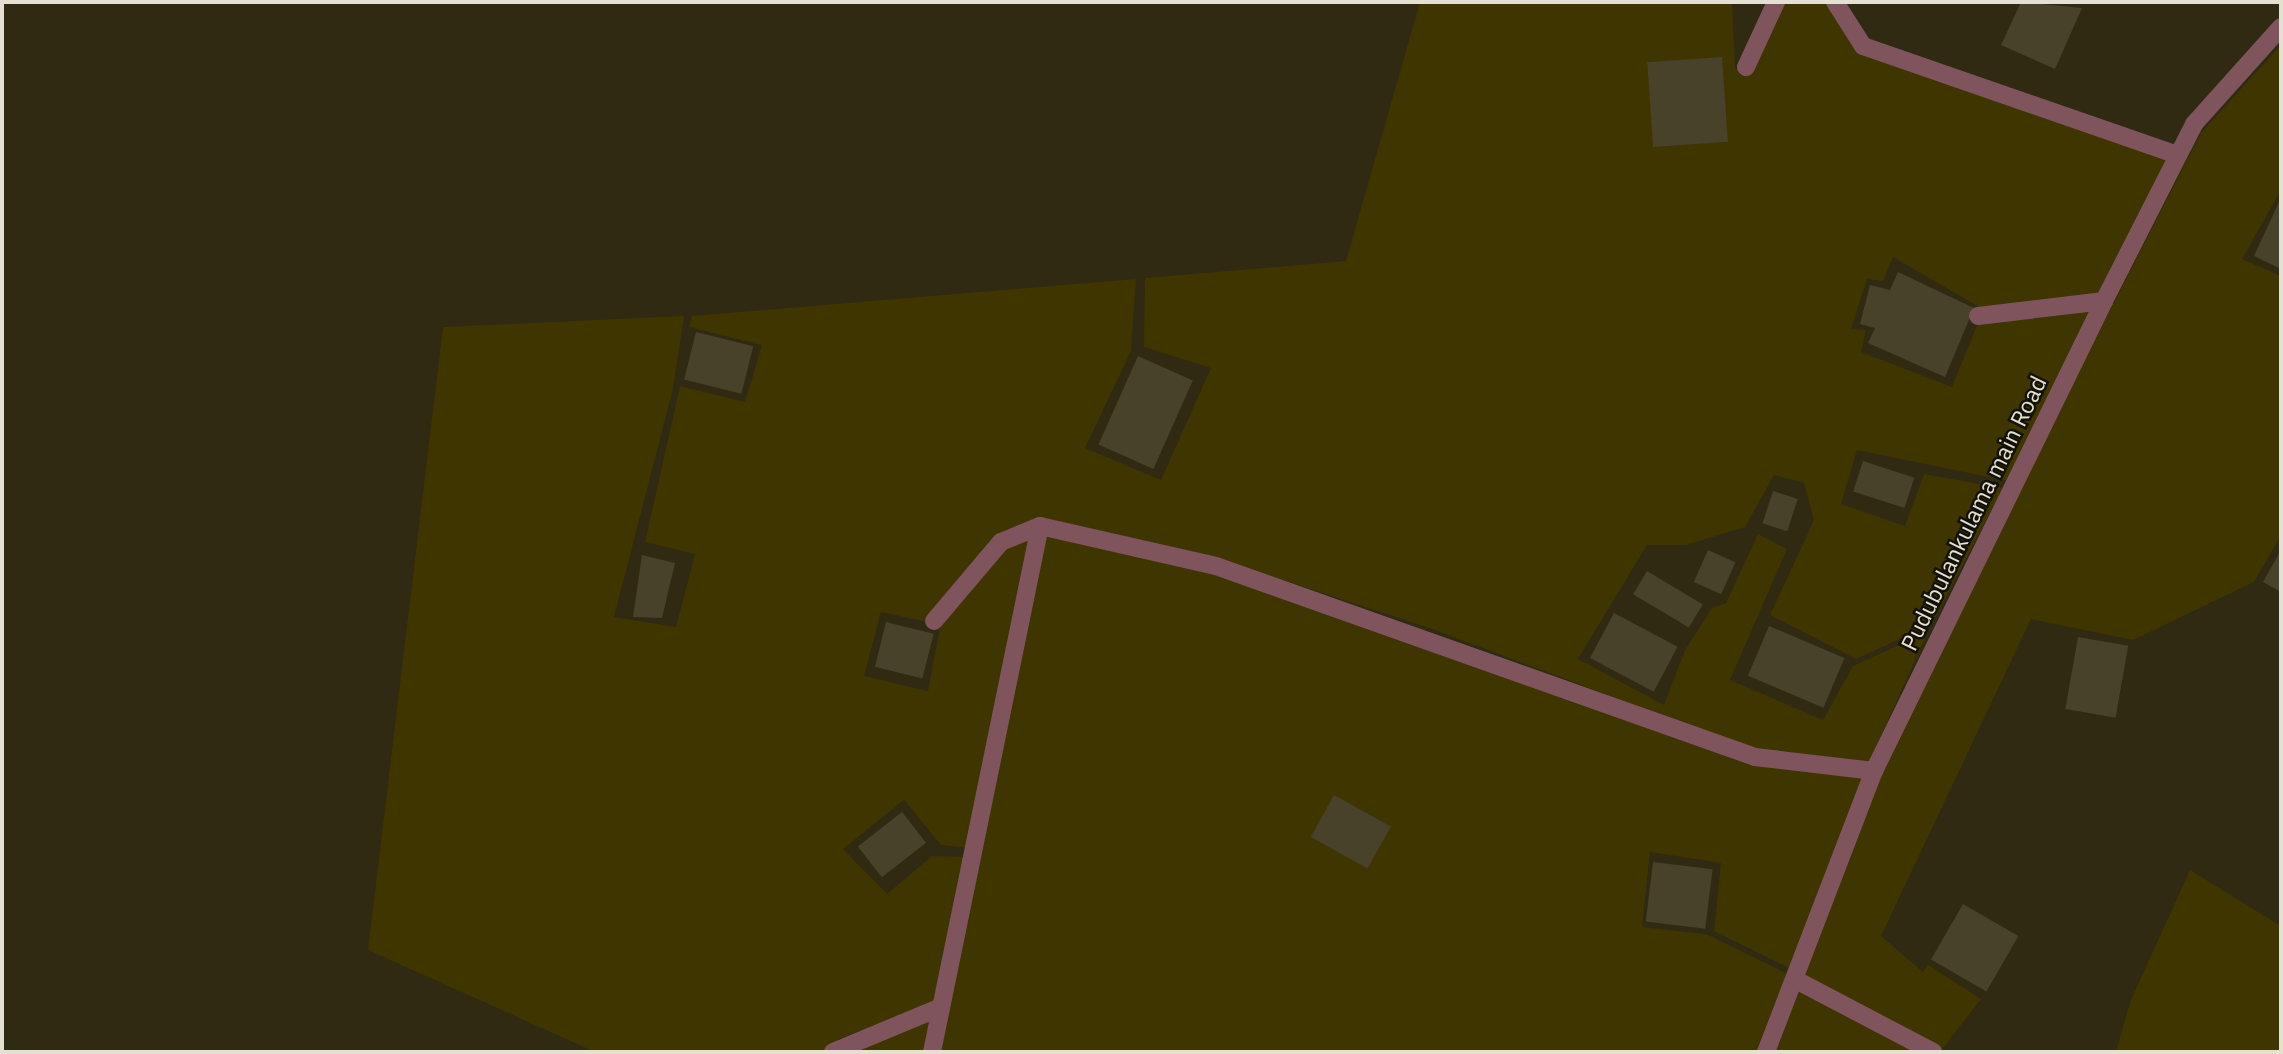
<!DOCTYPE html>
<html>
<head>
<meta charset="utf-8">
<style>
  body { margin:0 }
  #map { position:relative; width:2283px; height:1054px; overflow:hidden; background:#2f2a11; font-family:"IBM Plex Sans",sans-serif }
  div>[style] { position:absolute }
  [style*='--x'] { left:calc(var(--x)*1px); top:calc(var(--y)*1px); width:calc(var(--w)*1px); rotate:calc(var(--a)*1deg) }
  .green>* { inset:0; background:#3f3500 }
  .building>* { inset:0; background:#474229; transform-origin:0 0 }
  .minor>* { height:18px; margin:-9px; padding:0 9px; transform-origin:9px; border-radius:9px; background:#7f545c }
  span { translate:-50% -50%; white-space:nowrap; text-align:center; line-height:1.15; -webkit-text-stroke:5px #141208; paint-order:stroke }
  .street-label { font-size:23px; color:#e4e1d2 }
  .frame { position:absolute; inset:0; border:4px solid #e4e1d2; pointer-events:none }
</style>
</head>
<body>
<div id="map">
  <div class="green">
    <div style="clip-path:polygon(1420px 2px,1732px 2px,1735px 68px,1748px 75px,1782px 2px,1826px 2px,1857px 52px,2171px 158px,2100px 296px,1979px 307px,1893px 257px,1883px 281px,1867px 279px,1851px 329px,1866px 330px,1861px 352px,1952px 387px,1978px 323px,2093px 308px,2008px 481px,1857px 450px,1841px 504px,1905px 526px,1924px 474px,2003px 488px,1932px 624px,1856px 659px,1770px 615px,1814px 520px,1804px 483px,1774px 475px,1745px 527px,1686px 545px,1647px 545px,1578px 659px,1664px 705px,1685px 650px,1712px 608px,1726px 603px,1758px 534px,1787px 549px,1730px 680px,1823px 720px,1853px 666px,1928px 632px,1868px 764px,1758px 751px,1432px 629px,1213px 557px,1042px 518px,999px 535px,927px 622px,881px 612px,864px 676px,928px 691px,940px 627px,1005px 546px,1034px 535px,970px 848px,941px 845px,904px 800px,843px 849px,887px 894px,932px 856px,968px 857px,937px 1001px,839px 1039px,822px 1052px,595px 1052px,368px 950px,443px 327px,684px 316px,673px 389px,614px 617px,676px 627px,695px 554px,645px 542px,680px 386px,745px 402px,762px 345px,689px 327px,692px 316px,1136px 279px,1131px 351px,1085px 448px,1161px 480px,1211px 368px,1144px 347px,1145px 278px,1346px 261px)"></div>
    <div style="clip-path:polygon(2281px 45px,2281px 190px,2242px 259px,2281px 276px,2281px 535px,2254px 582px,2133px 640px,2031px 619px,1881px 936px,1923px 972px,1928px 965px,1981px 999px,1940px 1052px,1803px 978px,1856px 828px,1965px 593px,2201px 133px)"></div>
    <div style="clip-path:polygon(1043px 531px,1215px 572px,1757px 762px,1870px 773px,1846px 819px,1793px 970px,1714px 931px,1721px 863px,1650px 852px,1642px 927px,1706px 934px,1790px 975px,1757px 1052px,941px 1052px)"></div>
    <div style="clip-path:polygon(2190px 870px,2281px 926px,2281px 1052px,2116px 1052px,2130px 1002px)"></div>
    <div style="clip-path:polygon(1800px 985px,1922px 1052px,1770px 1052px)"></div>
    <div style="clip-path:polygon(935px 1013px,927px 1052px,846px 1052px)"></div>
  </div>
  <div class="building">
    <div style="clip-path:polygon(2021px 2px,2082px 8px,2055px 69px,2001px 45px)"></div>
    <div style="left:1722px;top:57px;width:85px;height:75px;rotate:86deg"></div>
    <div style="clip-path:polygon(2279px 202px,2281px 203px,2281px 269px,2254px 256px)"></div>
    <div style="clip-path:polygon(1898px 272px,1974px 308px,1945px 377px,1868px 343px,1875px 328px,1860px 324px,1870px 285px,1890px 290px)"></div>
    <div style="left:696px;top:332px;width:59px;height:49px;rotate:14deg"></div>
    <div style="left:1138px;top:356px;width:60px;height:97px;rotate:24deg"></div>
    <div style="left:1863px;top:461px;width:54px;height:32px;rotate:18deg"></div>
    <div style="left:1773px;top:491px;width:26px;height:34px;rotate:18deg"></div>
    <div style="left:1708px;top:550px;width:30px;height:35px;rotate:24deg"></div>
    <div style="clip-path:polygon(2281px 550px,2281px 592px,2263px 582px)"></div>
    <div style="clip-path:polygon(642px 555px,675px 563px,662px 618px,633px 617px)"></div>
    <div style="left:1647px;top:571px;width:65px;height:27px;rotate:31deg"></div>
    <div style="left:1614px;top:613px;width:72px;height:51px;rotate:28deg"></div>
    <div style="left:886px;top:622px;width:49px;height:46px;rotate:14deg"></div>
    <div style="left:1769px;top:626px;width:82px;height:54px;rotate:23deg"></div>
    <div style="left:2078px;top:637px;width:51px;height:73px;rotate:10deg"></div>
    <div style="left:1334px;top:795px;width:65px;height:48px;rotate:29deg"></div>
    <div style="left:902px;top:812px;width:39px;height:56px;rotate:52deg"></div>
    <div style="left:1653px;top:862px;width:60px;height:60px;rotate:7deg"></div>
    <div style="left:1963px;top:904px;width:64px;height:64px;rotate:30deg"></div>
  </div>
  <div class="minor">
    <div style="--x:1835;--y:2;--w:52;--a:57.5"></div>
    <div style="--x:1863;--y:46;--w:333;--a:19.1"></div>
    <div style="--x:1746;--y:67;--w:72;--a:-65.2"></div>
    <div style="--x:1978;--y:316;--w:127;--a:-6.8"></div>
    <div style="--x:934;--y:621;--w:104;--a:-49.7"></div>
    <div style="--x:1001;--y:542;--w:42;--a:-22.3"></div>
    <div style="--x:1796;--y:980;--w:155;--a:27.7"></div>
    <div style="--x:833;--y:1052;--w:117;--a:-22.6"></div>
    <div style="--x:932;--y:1052;--w:537;--a:-78.4"></div>
    <div style="--x:1040;--y:526;--w:180;--a:12.8"></div>
    <div style="--x:1216;--y:566;--w:572;--a:19.51"></div>
    <div style="--x:1755;--y:757;--w:120;--a:6.7"></div>
    <div style="--x:1766;--y:1052;--w:301;--a:-69"></div>
    <div style="--x:1874;--y:771;--w:523;--a:-63.92"></div>
    <div style="--x:2104;--y:301;--w:199;--a:-63"></div>
    <div style="--x:2194;--y:124;--w:130;--a:-48.1"></div>
  </div>
  <div class="street-label">
    <span style="left:1973px;top:513px;rotate:-64deg">Pudubulankulama main Road</span>
  </div>
  <div class="frame"></div>
</div>
</body>
</html>
